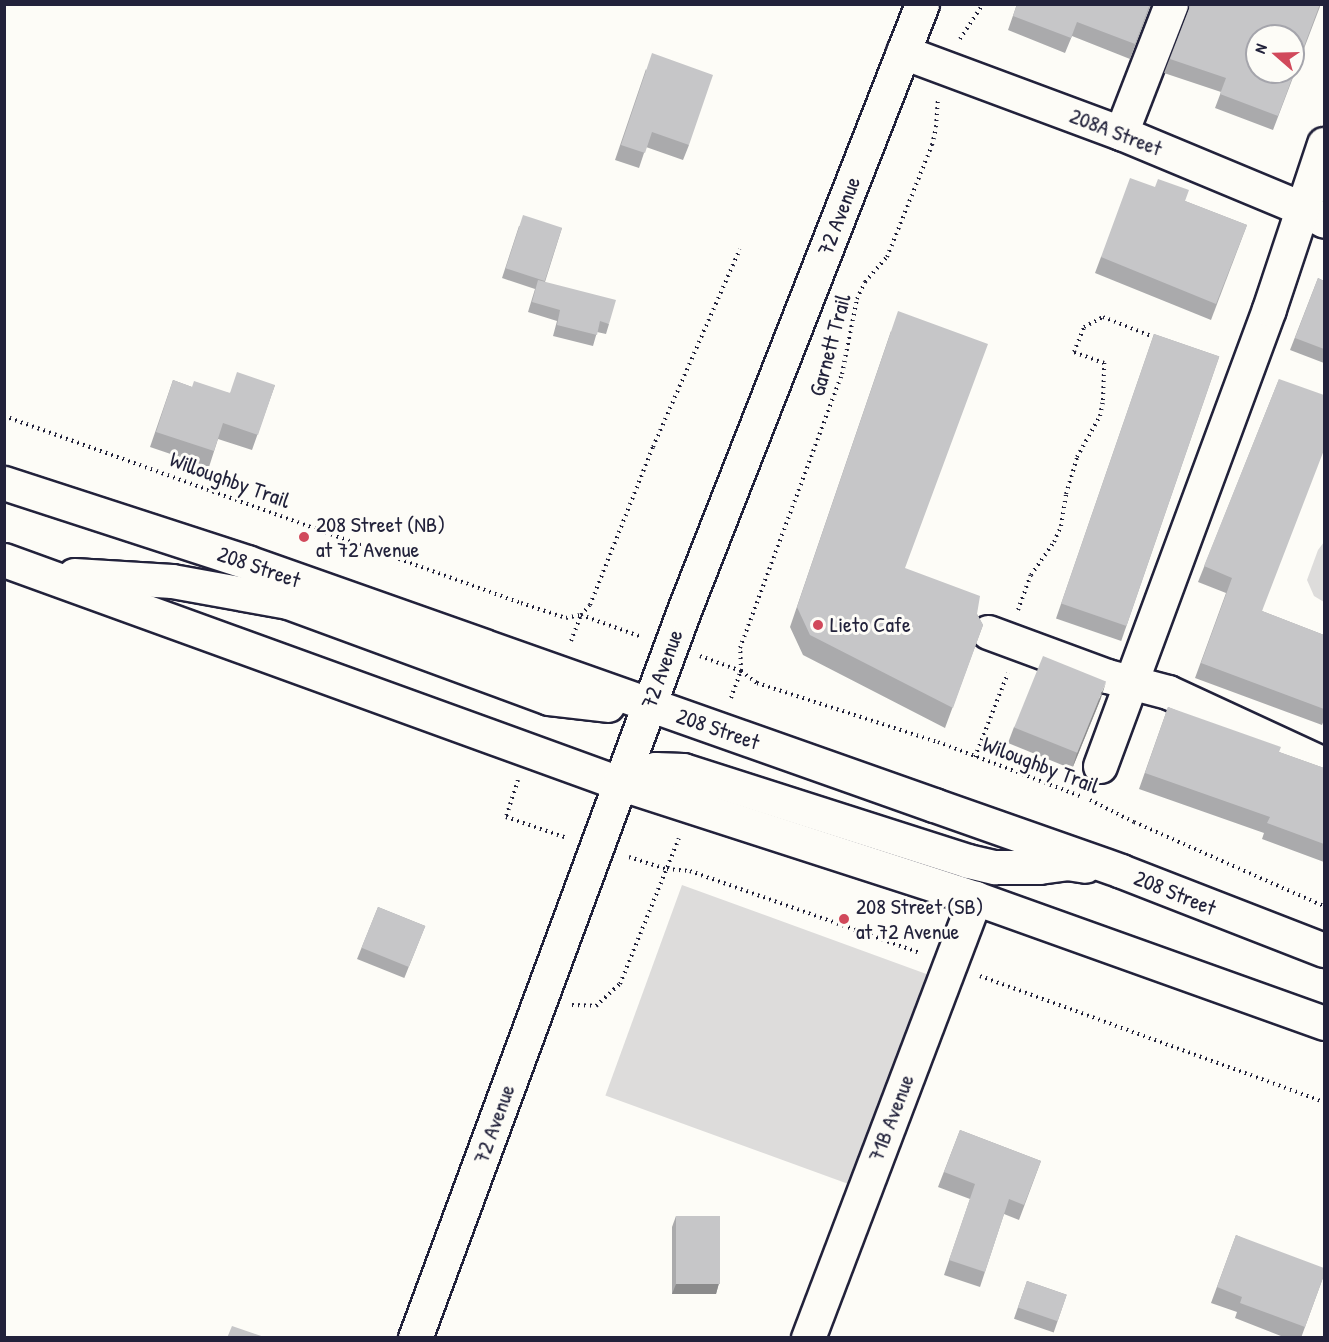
<!DOCTYPE html>
<html>
<head>
<meta charset="utf-8">
<style>
  body { margin:0 }
  #map { position:relative; width:1329px; height:1342px; overflow:hidden; background:#fdfcf7; font-family:"Patrick Hand",sans-serif }
  div>[style] { position:absolute }
  [style*='--x'] { left:calc(var(--x)*1px); top:calc(var(--y)*1px); width:calc(var(--w)*1px); rotate:calc(var(--a)*1deg) }
  .green>* { inset:0; background:#dddcdb; transform-origin:0 0 }
  .path>* { height:4px; margin-top:-2px; transform-origin:0; background:repeating-linear-gradient(90deg,#22223b 0 1.5px,transparent 0 6px) }
  .roads { filter:drop-shadow(2px 0 #22223b) drop-shadow(-2px 0 #22223b) drop-shadow(0 2px #22223b) drop-shadow(0 -2px #22223b) }
  .minor>* { height:33px; margin:-16.5px; padding:0 16.5px; transform-origin:16.5px; border-radius:16.5px; background:#fdfcf7 }
  .major>* { height:33px; margin:-16.5px; padding:0 16.5px; transform-origin:16.5px; border-radius:16.5px; background:#fdfcf7 }
  .wall>* { inset:0; background:#aaaaac; transform-origin:0 0 }
  .shaded-wall>* { inset:0; background:#8b8b8c }
  .building>* { inset:0; background:#c6c6c8; transform-origin:0 0 }
  .dots>* { width:16px; height:16px; translate:-50% -50%; box-sizing:border-box; border:3px solid #fdfcf7; border-radius:50% }
  span { translate:-50% -50%; white-space:nowrap; text-align:center; line-height:1.15; -webkit-text-stroke:6px #fdfcf7; paint-order:stroke }
  .street-label { font-size:22px; color:#22223b }
  .poi-label { font-size:22px; color:#22223b }
  .left { translate:0 -50%; text-align:left }
  .frame { position:absolute; inset:0; border:6px solid #22223b; pointer-events:none }
  .north { position:absolute; left:1245px; top:24px; width:60px; height:60px; box-sizing:border-box; background:#fdfcf7; border:2px solid #a5a5ac; border-radius:50%; rotate:290deg; font-size:16px; font-weight:700; line-height:24px; text-align:center; color:#22223b }
  .north::after { content:''; display:block; margin:auto; width:21px; height:27px; background:#d1495b; clip-path:polygon(50% 0,100% 100%,50% 72%,0 100%) }
</style>
</head>
<body>
<div id="map">
  <div class="green">
    <div style="clip-path:polygon(1324px 542px,1324px 602px,1314px 596px,1307px 580px,1318px 550px)"></div>
    <div style="left:682px;top:885px;width:263px;height:224px;rotate:20deg"></div>
  </div>
  <div class="path">
    <div style="--x:960;--y:39;--w:42;--a:-56.7"></div>
    <div style="--x:4;--y:416;--w:550;--a:19.89"></div>
    <div style="--x:521;--y:603;--w:47;--a:18.4"></div>
    <div style="--x:566;--y:618;--w:14;--a:-12"></div>
    <div style="--x:1018;--y:610;--w:37;--a:-70"></div>
    <div style="--x:1031;--y:575;--w:40;--a:-55.1"></div>
    <div style="--x:1054;--y:542;--w:17;--a:-66"></div>
    <div style="--x:1061;--y:526;--w:32;--a:-81"></div>
    <div style="--x:1066;--y:494;--w:39;--a:-73"></div>
    <div style="--x:1077;--y:457;--w:47;--a:-60.7"></div>
    <div style="--x:1100;--y:416;--w:16;--a:-79"></div>
    <div style="--x:1103;--y:400;--w:37;--a:-88"></div>
    <div style="--x:1104;--y:363;--w:32;--a:-160"></div>
    <div style="--x:1074;--y:352;--w:27;--a:-68"></div>
    <div style="--x:1084;--y:327;--w:21;--a:-28"></div>
    <div style="--x:1103;--y:317;--w:57;--a:21.6"></div>
    <div style="--x:581;--y:615;--w:65;--a:19.8"></div>
    <div style="--x:571;--y:641;--w:28;--a:-69"></div>
    <div style="--x:581;--y:615;--w:13;--a:-48"></div>
    <div style="--x:590;--y:605;--w:170;--a:-68.3"></div>
    <div style="--x:653;--y:447;--w:216;--a:-66.3"></div>
    <div style="--x:700;--y:656;--w:44;--a:20.1"></div>
    <div style="--x:741;--y:671;--w:20;--a:37"></div>
    <div style="--x:757;--y:683;--w:190;--a:18.1"></div>
    <div style="--x:938;--y:742;--w:155;--a:20.8"></div>
    <div style="--x:731;--y:698;--w:29;--a:-70"></div>
    <div style="--x:741;--y:671;--w:23;--a:-92"></div>
    <div style="--x:740;--y:648;--w:292;--a:-69.6"></div>
    <div style="--x:842;--y:374;--w:76;--a:-78.7"></div>
    <div style="--x:857;--y:299;--w:19;--a:-65"></div>
    <div style="--x:865;--y:282;--w:33;--a:-49"></div>
    <div style="--x:887;--y:257;--w:121;--a:-68.1"></div>
    <div style="--x:932;--y:145;--w:18;--a:-77"></div>
    <div style="--x:936;--y:127;--w:28;--a:-86"></div>
    <div style="--x:975;--y:757;--w:90;--a:-68.6"></div>
    <div style="--x:518;--y:780;--w:39;--a:108"></div>
    <div style="--x:506;--y:817;--w:65;--a:19"></div>
    <div style="--x:1090;--y:800;--w:49;--a:26.6"></div>
    <div style="--x:1134;--y:822;--w:208;--a:23.9"></div>
    <div style="--x:629;--y:857;--w:40;--a:18"></div>
    <div style="--x:667;--y:869;--w:23;--a:5"></div>
    <div style="--x:690;--y:871;--w:244;--a:19.6"></div>
    <div style="--x:980;--y:976;--w:366;--a:20.1"></div>
    <div style="--x:572;--y:1005;--w:24;--a:2"></div>
    <div style="--x:596;--y:1006;--w:33;--a:-43"></div>
    <div style="--x:620;--y:984;--w:157;--a:-68"></div>
  </div>
  <div class="roads">
    <div class="minor">
      <div style="--x:903;--y:52;--w:233;--a:20.4"></div>
      <div style="--x:1121;--y:133;--w:195;--a:22.6"></div>
      <div style="--x:1301;--y:208;--w:26;--a:29"></div>
      <div style="--x:1121;--y:133;--w:138;--a:-68.8"></div>
      <div style="--x:988;--y:632;--w:127;--a:20.3"></div>
      <div style="--x:1107;--y:676;--w:63;--a:14.7"></div>
      <div style="--x:1168;--y:692;--w:172;--a:24.8"></div>
      <div style="--x:1100;--y:766;--w:487;--a:-69.7"></div>
      <div style="--x:1269;--y:309;--w:174;--a:-71.6"></div>
      <div style="--x:808;--y:1338;--w:471;--a:-69.2"></div>
    </div>
    <div class="major">
      <div style="--x:4;--y:483;--w:256;--a:18"></div>
      <div style="--x:247;--y:562;--w:729;--a:19.48"></div>
      <div style="--x:934;--y:805;--w:198;--a:19.4"></div>
      <div style="--x:1121;--y:871;--w:218;--a:21.3"></div>
      <div style="--x:4;--y:560;--w:654;--a:19.93"></div>
      <div style="--x:619;--y:783;--w:374;--a:17.9"></div>
      <div style="--x:975;--y:898;--w:371;--a:19.7"></div>
      <div style="--x:74;--y:575;--w:98;--a:3.5"></div>
      <div style="--x:172;--y:581;--w:118;--a:10.3"></div>
      <div style="--x:288;--y:602;--w:278;--a:20.2"></div>
      <div style="--x:549;--y:698;--w:59;--a:6.8"></div>
      <div style="--x:619;--y:783;--w:39;--a:-21"></div>
      <div style="--x:655;--y:769;--w:28;--a:2"></div>
      <div style="--x:683;--y:770;--w:299;--a:17.7"></div>
      <div style="--x:968;--y:861;--w:28;--a:13"></div>
      <div style="--x:995;--y:867;--w:44;--a:0"></div>
      <div style="--x:1039;--y:867;--w:28;--a:-8"></div>
      <div style="--x:1067;--y:863;--w:18;--a:9"></div>
      <div style="--x:415;--y:1338;--w:773;--a:-69.71"></div>
      <div style="--x:683;--y:613;--w:654;--a:-68.57"></div>
    </div>
  </div>
  <div class="wall">
    <div style="clip-path:polygon(1017px 4px,1151px 4px,1130px 59px,1072px 36px,1065px 53px,1008px 30px)"></div>
    <div style="clip-path:polygon(1189px 4px,1321px 4px,1273px 130px,1215px 108px,1221px 92px,1164px 73px,1189px 9px)"></div>
    <div style="clip-path:polygon(646px 69px,689px 145px,683px 160px,646px 147px,639px 168px,615px 160px)"></div>
    <div style="clip-path:polygon(1185px 201px,1247px 225px,1211px 320px,1095px 273px,1101px 257px)"></div>
    <div style="clip-path:polygon(519px 226px,562px 228px,545px 282px,609px 324px,606px 334px,597px 332px,593px 346px,553px 336px,557px 321px,528px 312px,535px 289px,502px 278px)"></div>
    <div style="clip-path:polygon(1318px 278px,1324px 281px,1324px 363px,1290px 350px)"></div>
    <div style="clip-path:polygon(891px 331px,905px 569px,977px 614px,983px 625px,945px 728px,803px 655px,790px 627px)"></div>
    <div style="left:1154px;top:334px;width:69px;height:301px;rotate:19deg"></div>
    <div style="clip-path:polygon(1279px 379px,1262px 611px,1324px 635px,1324px 720px,1322px 725px,1195px 678px,1226px 593px,1198px 582px)"></div>
    <div style="clip-path:polygon(173px 380px,192px 387px,229px 393px,275px 385px,252px 450px,218px 439px,209px 467px,150px 447px)"></div>
    <div style="clip-path:polygon(1101px 698px,1072px 769px,1008px 743px,1014px 727px)"></div>
    <div style="clip-path:polygon(1168px 707px,1279px 752px,1324px 768px,1324px 862px,1262px 839px,1264px 833px,1139px 789px)"></div>
    <div style="left:378px;top:907px;width:51px;height:56px;rotate:22deg"></div>
    <div style="clip-path:polygon(960px 1130px,1041px 1161px,1019px 1220px,1004px 1214px,980px 1287px,944px 1275px,970px 1199px,938px 1187px)"></div>
    <div style="clip-path:polygon(676px 1216px,719px 1283px,716px 1294px,672px 1294px,672px 1227px)"></div>
    <div style="clip-path:polygon(1236px 1235px,1324px 1275px,1301px 1338px,1286px 1338px,1235px 1318px,1237px 1312px,1211px 1303px)"></div>
    <div style="left:1027px;top:1281px;width:42px;height:40px;rotate:19deg"></div>
  </div>
  <div class="shaded-wall">
    <div style="clip-path:polygon(1106px 682px,1101px 698px,1072px 769px,1077px 753px)"></div>
    <div style="clip-path:polygon(719px 1283px,716px 1294px,672px 1294px,676px 1284px)"></div>
  </div>
  <div class="building">
    <div style="clip-path:polygon(1017px 4px,1150px 4px,1135px 44px,1077px 22px,1071px 38px,1013px 16px)"></div>
    <div style="clip-path:polygon(evenodd,1191px 4px,1320px 4px,1278px 116px,1220px 94px,1226px 78px,1170px 59px,1191px 4px,1257px 36px,1293px 36px,1293px 72px,1257px 72px,1257px 36px)"></div>
    <div style="clip-path:polygon(652px 53px,713px 75px,689px 145px,652px 132px,645px 153px,621px 145px)"></div>
    <div style="clip-path:polygon(1130px 178px,1155px 187px,1158px 179px,1189px 190px,1185px 201px,1247px 225px,1216px 304px,1101px 257px)"></div>
    <div style="left:523px;top:215px;width:41px;height:56px;rotate:18deg"></div>
    <div style="clip-path:polygon(1318px 278px,1324px 281px,1324px 349px,1295px 338px)"></div>
    <div style="clip-path:polygon(538px 280px,616px 300px,609px 324px,600px 321px,597px 335px,557px 325px,560px 310px,532px 302px)"></div>
    <div style="clip-path:polygon(898px 311px,988px 344px,905px 568px,980px 596px,977px 614px,983px 625px,953px 708px,810px 635px,797px 607px)"></div>
    <div style="left:1154px;top:334px;width:69px;height:285px;rotate:19deg"></div>
    <div style="clip-path:polygon(237px 372px,275px 385px,258px 435px,223px 423px,214px 451px,156px 432px,173px 380px,192px 387px,194px 381px,230px 393px)"></div>
    <div style="clip-path:polygon(1279px 379px,1324px 395px,1324px 450px,1262px 611px,1324px 635px,1324px 709px,1201px 663px,1232px 578px,1204px 566px)"></div>
    <div style="left:1043px;top:656px;width:68px;height:77px;rotate:22deg"></div>
    <div style="clip-path:polygon(1168px 707px,1281px 747px,1279px 752px,1324px 768px,1324px 844px,1267px 823px,1270px 817px,1145px 773px)"></div>
    <div style="left:378px;top:907px;width:51px;height:44px;rotate:22deg"></div>
    <div style="clip-path:polygon(960px 1130px,1041px 1161px,1024px 1205px,1009px 1199px,985px 1272px,949px 1260px,975px 1184px,944px 1172px)"></div>
    <div style="left:676px;top:1216px;width:44px;height:68px"></div>
    <div style="clip-path:polygon(1236px 1235px,1324px 1268px,1324px 1275px,1305px 1327px,1240px 1303px,1242px 1297px,1217px 1287px)"></div>
    <div style="left:1027px;top:1281px;width:42px;height:28px;rotate:19deg"></div>
    <div style="clip-path:polygon(232px 1326px,267px 1338px,227px 1338px)"></div>
  </div>
  <div class="dots">
    <div style="left:304px;top:537px;background:#d1495b"></div>
    <div style="left:818px;top:625px;background:#d1495b"></div>
    <div style="left:844px;top:919px;background:#d1495b"></div>
  </div>
  <div class="street-label">
    <span style="left:1116px;top:132px;rotate:21deg">208A Street</span>
    <span style="left:839px;top:216px;rotate:-69deg">72 Avenue</span>
    <span style="left:830px;top:345px;rotate:-75deg">Garnett Trail</span>
    <span style="left:230px;top:480px;rotate:20deg">Willoughby Trail</span>
    <span style="left:259px;top:567px;rotate:19deg">208 Street</span>
    <span style="left:662px;top:669px;rotate:-70deg">72 Avenue</span>
    <span style="left:718px;top:729px;rotate:19deg">208 Street</span>
    <span style="left:1041px;top:765px;rotate:21deg">Wiloughby Trail</span>
    <span style="left:1175px;top:893px;rotate:22deg">208 Street</span>
    <span style="left:891px;top:1118px;rotate:-69deg">71B Avenue</span>
    <span style="left:494px;top:1124px;rotate:-70deg">72 Avenue</span>
  </div>
  <div class="poi-label">
    <span class="left" style="left:316px;top:537px">208 Street (NB)<br>at 72 Avenue</span>
    <span class="left" style="left:830px;top:625px">Lieto Cafe</span>
    <span class="left" style="left:856px;top:919px">208 Street (SB)<br>at 72 Avenue</span>
  </div>
  <div class="frame"></div>
  <div class="north">N</div>
</div>
</body>
</html>
